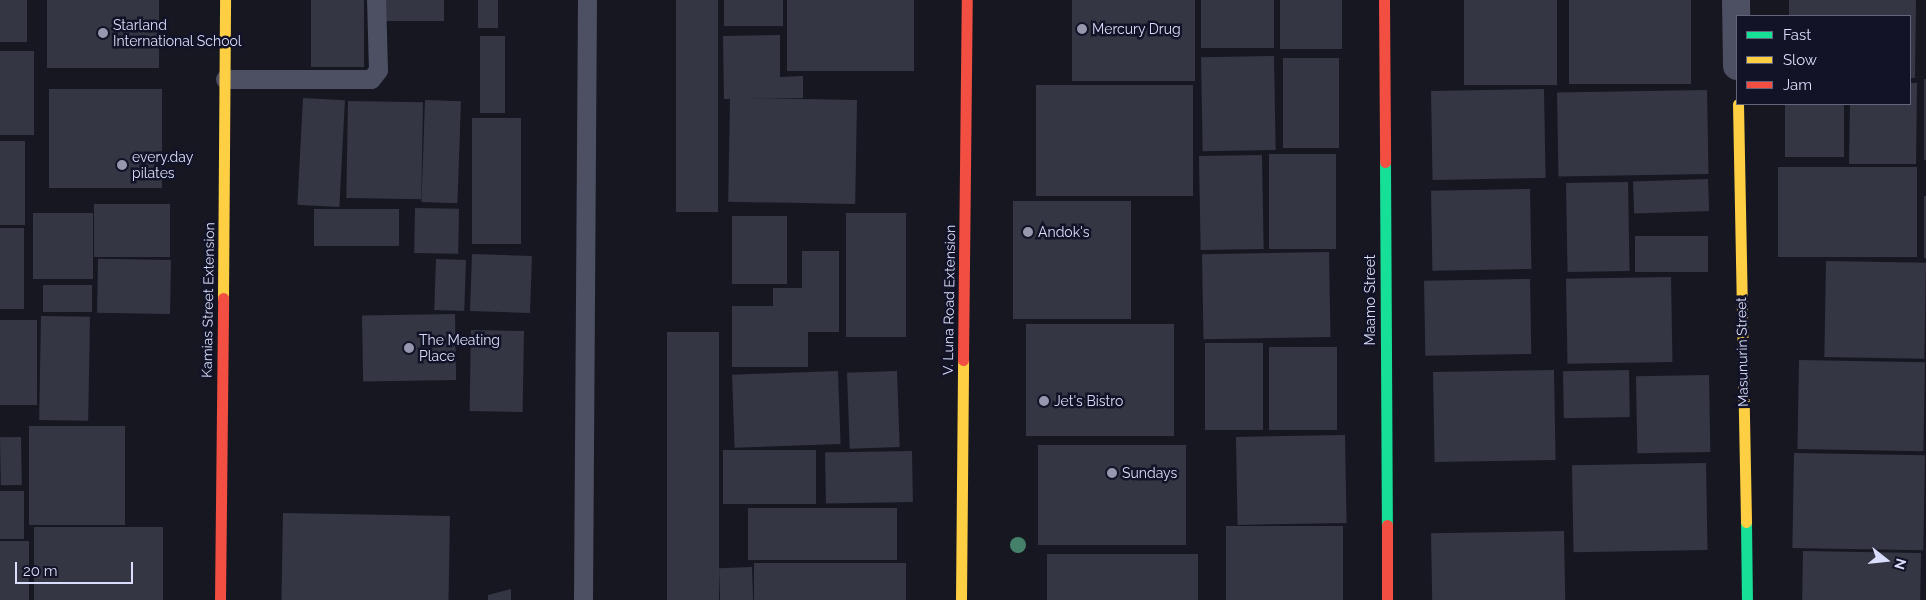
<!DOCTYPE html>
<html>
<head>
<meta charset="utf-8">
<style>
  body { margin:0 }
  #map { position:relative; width:1926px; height:600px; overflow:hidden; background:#171722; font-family:Raleway,sans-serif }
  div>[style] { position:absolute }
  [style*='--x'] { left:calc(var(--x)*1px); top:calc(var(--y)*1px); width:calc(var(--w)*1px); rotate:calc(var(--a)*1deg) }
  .building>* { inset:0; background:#353644; transform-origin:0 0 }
  .lane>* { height:19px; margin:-9.5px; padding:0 9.5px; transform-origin:9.5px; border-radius:9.5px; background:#4d5062 }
  .street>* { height:28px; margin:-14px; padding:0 14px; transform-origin:14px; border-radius:14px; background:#4d5062 }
  .fast>* { height:11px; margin:-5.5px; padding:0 5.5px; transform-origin:5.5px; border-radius:5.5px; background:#16e098 }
  .slow>* { height:11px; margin:-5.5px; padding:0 5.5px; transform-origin:5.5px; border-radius:5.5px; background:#ffcf43 }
  .jam>* { height:11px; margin:-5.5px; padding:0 5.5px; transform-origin:5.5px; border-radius:5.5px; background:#f24e42 }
  .trees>* { width:16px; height:16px; margin:-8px; border-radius:50%; background:#45816a }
  .dots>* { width:14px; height:14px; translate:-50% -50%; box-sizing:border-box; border:2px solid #121327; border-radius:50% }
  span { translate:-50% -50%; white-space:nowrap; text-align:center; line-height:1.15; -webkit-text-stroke:5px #121327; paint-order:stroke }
  .poi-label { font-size:14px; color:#dadefc }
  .left { translate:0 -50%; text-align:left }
  .street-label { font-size:14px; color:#dadefc }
  .legend { position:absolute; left:1736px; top:15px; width:175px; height:90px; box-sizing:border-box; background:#121327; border:1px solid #62647c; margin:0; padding:6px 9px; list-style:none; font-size:15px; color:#dadefc }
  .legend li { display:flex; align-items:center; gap:10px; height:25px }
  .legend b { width:25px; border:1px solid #62647c }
  .north { position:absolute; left:1861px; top:535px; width:50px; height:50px; -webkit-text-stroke:4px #121327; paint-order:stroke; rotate:106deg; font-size:14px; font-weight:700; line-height:20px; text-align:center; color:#dadefc }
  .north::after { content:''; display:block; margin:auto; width:18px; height:22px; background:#dadefc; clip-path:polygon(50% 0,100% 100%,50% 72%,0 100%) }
  .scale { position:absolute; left:15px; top:562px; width:118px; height:22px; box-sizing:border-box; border:2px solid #dadefc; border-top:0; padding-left:6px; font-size:15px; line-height:18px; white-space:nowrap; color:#dadefc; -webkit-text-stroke:4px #121327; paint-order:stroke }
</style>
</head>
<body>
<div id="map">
  <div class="building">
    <div style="left:0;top:0;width:27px;height:42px"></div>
    <div style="left:47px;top:0;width:112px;height:68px"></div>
    <div style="left:311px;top:0;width:53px;height:67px"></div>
    <div style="left:379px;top:0;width:65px;height:21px"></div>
    <div style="left:478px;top:0;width:20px;height:28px"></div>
    <div style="left:676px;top:0;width:42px;height:212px"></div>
    <div style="left:724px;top:0;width:59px;height:26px"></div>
    <div style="left:787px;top:0;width:127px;height:71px"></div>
    <div style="left:1072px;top:0;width:123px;height:81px"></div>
    <div style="left:1201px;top:0;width:73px;height:48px"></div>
    <div style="left:1280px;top:0;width:62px;height:49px"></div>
    <div style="left:1464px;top:0;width:93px;height:85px"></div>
    <div style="left:1569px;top:0;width:122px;height:84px"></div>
    <div style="clip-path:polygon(1789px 0,1916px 0,1915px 78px,1910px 78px,1910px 16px,1789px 16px)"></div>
    <div style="clip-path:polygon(780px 35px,780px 77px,803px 76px,803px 98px,724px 99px,723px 36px)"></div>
    <div style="left:480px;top:36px;width:25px;height:77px"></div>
    <div style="left:0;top:51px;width:34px;height:84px"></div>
    <div style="left:1274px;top:56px;width:94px;height:73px;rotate:89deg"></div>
    <div style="left:1339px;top:58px;width:90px;height:56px;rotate:90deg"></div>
    <div style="left:1924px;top:79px;width:2px;height:81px"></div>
    <div style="clip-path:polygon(1910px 83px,1917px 83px,1916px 164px,1849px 164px,1850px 104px,1910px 104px)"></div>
    <div style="left:1036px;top:85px;width:157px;height:111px"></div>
    <div style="left:162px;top:89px;width:99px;height:113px;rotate:90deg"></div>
    <div style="left:1544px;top:89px;width:89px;height:113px;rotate:89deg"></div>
    <div style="left:1707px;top:90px;width:84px;height:150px;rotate:89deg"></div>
    <div style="left:303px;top:98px;width:42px;height:107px;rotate:3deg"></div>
    <div style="left:425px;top:100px;width:36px;height:102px;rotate:2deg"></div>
    <div style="left:857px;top:100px;width:104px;height:127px;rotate:91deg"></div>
    <div style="left:348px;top:101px;width:75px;height:97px;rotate:1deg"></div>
    <div style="left:1785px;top:104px;width:59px;height:53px"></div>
    <div style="left:472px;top:118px;width:49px;height:126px"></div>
    <div style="left:0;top:141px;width:25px;height:84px"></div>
    <div style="left:1336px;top:154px;width:95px;height:67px;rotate:90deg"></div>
    <div style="left:1262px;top:155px;width:94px;height:63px;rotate:89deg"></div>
    <div style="left:1778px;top:167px;width:139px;height:90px"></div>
    <div style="left:1708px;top:179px;width:32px;height:75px;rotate:88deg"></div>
    <div style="left:1628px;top:182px;width:89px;height:62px;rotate:89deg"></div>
    <div style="left:1530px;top:189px;width:80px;height:99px;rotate:89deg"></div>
    <div style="left:1924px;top:196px;width:2px;height:62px"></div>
    <div style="left:1013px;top:201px;width:118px;height:118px"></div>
    <div style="left:94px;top:204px;width:76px;height:53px"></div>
    <div style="left:415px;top:208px;width:44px;height:45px;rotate:1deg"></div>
    <div style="left:314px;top:209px;width:85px;height:37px"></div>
    <div style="left:93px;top:213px;width:66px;height:60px;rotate:90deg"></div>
    <div style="left:846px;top:213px;width:60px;height:124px"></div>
    <div style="left:732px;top:216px;width:55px;height:68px"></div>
    <div style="left:0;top:228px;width:24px;height:81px"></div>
    <div style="left:1708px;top:236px;width:36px;height:73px;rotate:90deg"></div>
    <div style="clip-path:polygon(802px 251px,839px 251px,839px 332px,808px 332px,808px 367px,732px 367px,732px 306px,773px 306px,773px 288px,802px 288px)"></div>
    <div style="left:1329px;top:252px;width:85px;height:127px;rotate:89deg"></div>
    <div style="left:472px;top:254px;width:60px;height:57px;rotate:2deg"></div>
    <div style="left:436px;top:259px;width:30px;height:51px;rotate:2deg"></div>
    <div style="left:171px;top:260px;width:54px;height:73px;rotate:91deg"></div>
    <div style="left:1826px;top:261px;width:100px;height:96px;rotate:1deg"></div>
    <div style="left:1671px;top:277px;width:85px;height:105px;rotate:89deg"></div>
    <div style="left:1530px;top:279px;width:75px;height:106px;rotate:89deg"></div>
    <div style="left:43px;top:285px;width:49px;height:27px"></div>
    <div style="left:455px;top:314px;width:66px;height:93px;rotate:89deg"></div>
    <div style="left:41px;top:316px;width:49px;height:104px;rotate:1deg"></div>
    <div style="left:0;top:320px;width:37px;height:85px"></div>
    <div style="left:1026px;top:324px;width:148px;height:112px"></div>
    <div style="left:471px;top:330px;width:53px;height:81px;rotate:1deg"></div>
    <div style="left:667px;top:332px;width:52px;height:268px"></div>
    <div style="left:1205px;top:343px;width:58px;height:87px"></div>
    <div style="left:1269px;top:347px;width:68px;height:83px"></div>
    <div style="left:1799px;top:360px;width:126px;height:89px;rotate:1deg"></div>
    <div style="left:1554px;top:370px;width:90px;height:121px;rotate:89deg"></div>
    <div style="left:1629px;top:370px;width:47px;height:66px;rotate:89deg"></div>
    <div style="left:838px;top:371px;width:73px;height:106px;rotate:88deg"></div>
    <div style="left:897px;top:371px;width:76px;height:50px;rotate:88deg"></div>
    <div style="left:1709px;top:375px;width:77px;height:73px;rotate:89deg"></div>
    <div style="left:29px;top:426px;width:96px;height:99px"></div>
    <div style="left:1345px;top:435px;width:88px;height:109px;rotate:89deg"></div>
    <div style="left:21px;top:437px;width:48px;height:21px;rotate:89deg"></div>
    <div style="left:1038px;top:445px;width:148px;height:100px"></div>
    <div style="left:723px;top:450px;width:93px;height:54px"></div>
    <div style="left:912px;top:451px;width:51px;height:87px;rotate:89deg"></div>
    <div style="left:1794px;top:453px;width:131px;height:95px;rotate:1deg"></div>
    <div style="left:1706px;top:463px;width:87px;height:134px;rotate:89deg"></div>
    <div style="left:0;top:491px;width:24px;height:48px"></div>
    <div style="left:897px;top:508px;width:52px;height:149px;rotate:90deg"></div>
    <div style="left:283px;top:513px;width:167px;height:87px;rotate:1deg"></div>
    <div style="left:1343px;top:526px;width:74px;height:117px;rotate:90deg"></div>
    <div style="left:163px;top:527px;width:73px;height:129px;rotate:90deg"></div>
    <div style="left:1564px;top:531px;width:69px;height:133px;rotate:89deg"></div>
    <div style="left:0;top:541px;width:29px;height:59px"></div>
    <div style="left:1803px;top:551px;width:118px;height:49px;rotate:1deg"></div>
    <div style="left:1198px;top:554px;width:46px;height:151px;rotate:90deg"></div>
    <div style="left:906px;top:563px;width:37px;height:152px;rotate:90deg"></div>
    <div style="left:752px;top:567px;width:33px;height:33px;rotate:88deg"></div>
    <div style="clip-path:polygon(511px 589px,511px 600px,488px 600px,488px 595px)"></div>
  </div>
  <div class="lane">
    <div style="--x:225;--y:79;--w:146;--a:0"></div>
    <div style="--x:371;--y:79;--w:11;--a:-52"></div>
    <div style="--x:378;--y:70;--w:70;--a:-91.6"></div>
    <div style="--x:583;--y:600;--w:600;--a:-89.62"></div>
  </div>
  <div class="street">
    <div style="--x:1736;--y:0;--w:66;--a:89.1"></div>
  </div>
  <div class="fast">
    <div style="--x:1385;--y:162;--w:363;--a:89.7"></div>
    <div style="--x:1746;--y:522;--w:78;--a:89.3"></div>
  </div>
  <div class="slow">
    <div style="--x:1738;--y:104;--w:418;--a:88.9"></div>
    <div style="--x:223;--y:298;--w:298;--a:-89.6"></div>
    <div style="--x:961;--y:600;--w:240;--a:-89.5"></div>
  </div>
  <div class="jam">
    <div style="--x:1384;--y:0;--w:162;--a:89.6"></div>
    <div style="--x:963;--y:360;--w:360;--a:-89.4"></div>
    <div style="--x:1387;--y:525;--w:75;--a:90"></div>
    <div style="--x:220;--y:600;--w:302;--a:-89.4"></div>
  </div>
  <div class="trees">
    <div style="left:1018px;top:545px"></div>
  </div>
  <div class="dots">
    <div style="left:1082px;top:29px;background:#9698b0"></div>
    <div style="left:103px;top:33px;background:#9698b0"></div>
    <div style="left:122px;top:165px;background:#9698b0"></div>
    <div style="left:1028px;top:232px;background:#9698b0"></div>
    <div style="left:409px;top:348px;background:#9698b0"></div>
    <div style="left:1044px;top:401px;background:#9698b0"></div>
    <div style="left:1112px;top:473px;background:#9698b0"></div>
  </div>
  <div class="poi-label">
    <span class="left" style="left:113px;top:33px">Starland<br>International School</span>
    <span class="left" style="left:1092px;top:29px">Mercury Drug</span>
    <span class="left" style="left:132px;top:165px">every.day<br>pilates</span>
    <span class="left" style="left:1038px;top:232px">Andok's</span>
    <span class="left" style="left:419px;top:348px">The Meating<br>Place</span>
    <span class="left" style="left:1054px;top:401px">Jet's Bistro</span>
    <span class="left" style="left:1122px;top:473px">Sundays</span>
  </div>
  <div class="street-label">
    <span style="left:208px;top:300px;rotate:-89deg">Kamias Street Extension</span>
    <span style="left:949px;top:300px;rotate:-89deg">V. Luna Road Extension</span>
    <span style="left:1370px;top:300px;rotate:-90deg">Maamo Street</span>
    <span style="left:1742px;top:352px;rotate:-91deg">Masunurin Street</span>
  </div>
  <ul class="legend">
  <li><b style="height:6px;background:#16e098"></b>Fast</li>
  <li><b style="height:6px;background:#ffcf43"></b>Slow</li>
  <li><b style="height:6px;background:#f24e42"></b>Jam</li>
  </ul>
  <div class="north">N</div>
  <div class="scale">20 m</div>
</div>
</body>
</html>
